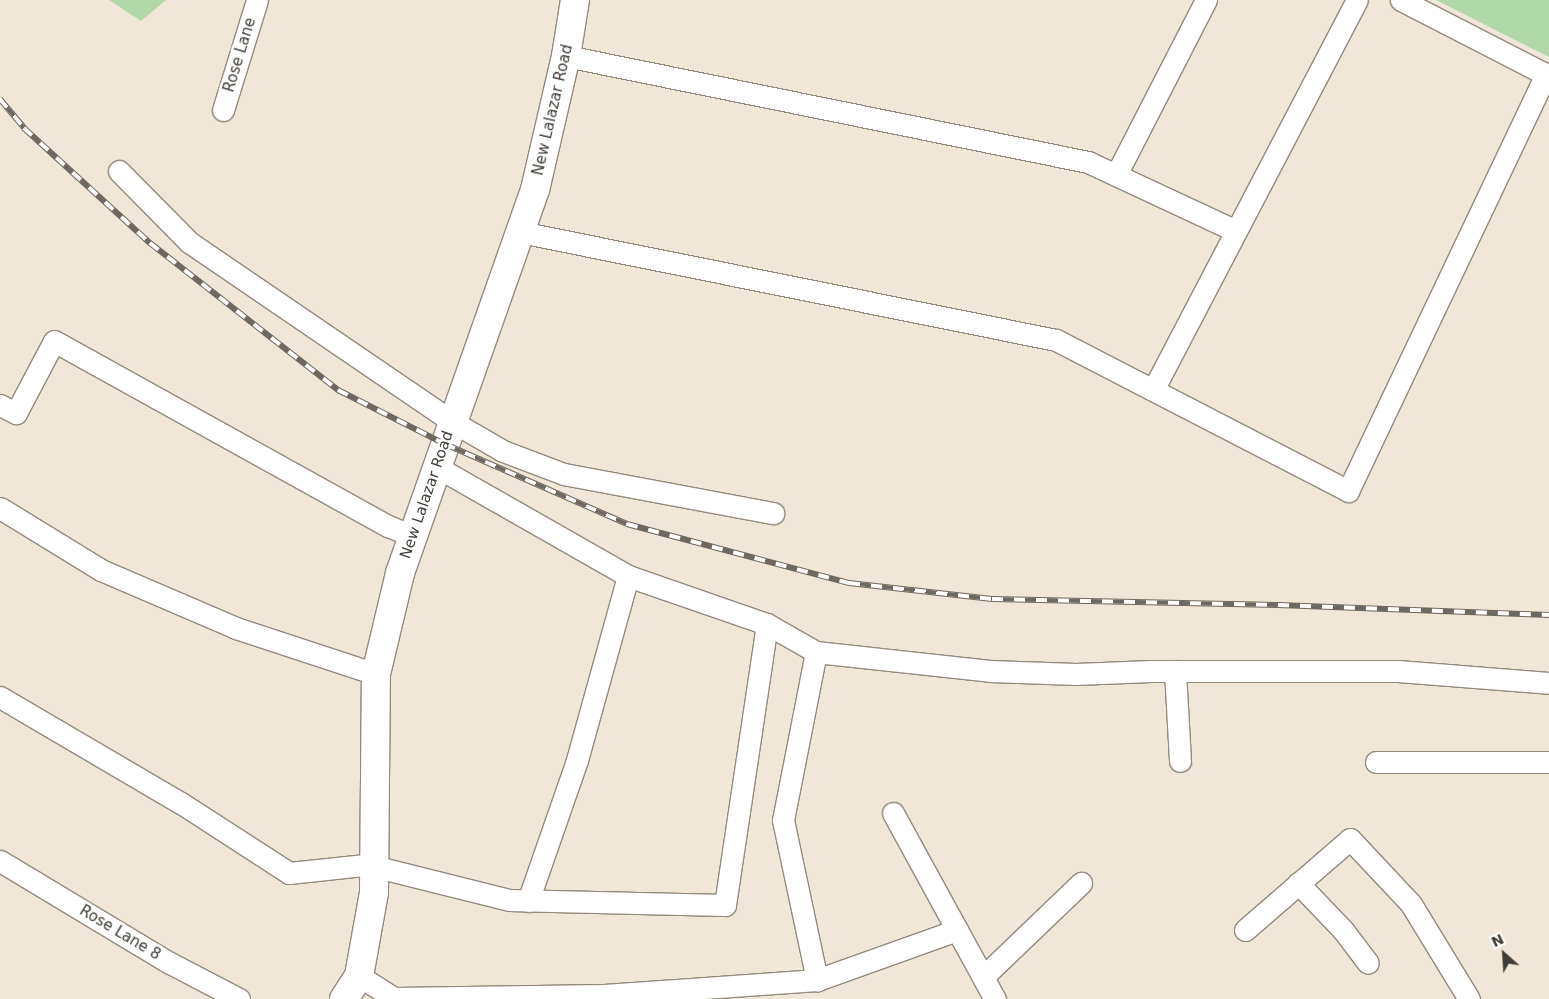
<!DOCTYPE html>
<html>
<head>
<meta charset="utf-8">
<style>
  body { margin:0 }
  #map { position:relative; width:1549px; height:999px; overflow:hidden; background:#f1e7d8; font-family:"DejaVu Sans",sans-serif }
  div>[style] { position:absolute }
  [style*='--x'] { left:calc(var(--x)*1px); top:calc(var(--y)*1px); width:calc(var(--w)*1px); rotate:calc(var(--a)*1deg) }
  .green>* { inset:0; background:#b0d8a9 }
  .roads { filter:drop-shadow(1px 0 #938a7d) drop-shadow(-1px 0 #938a7d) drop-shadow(0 1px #938a7d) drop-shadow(0 -1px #938a7d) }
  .street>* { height:21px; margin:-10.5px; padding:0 10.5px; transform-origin:10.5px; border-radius:10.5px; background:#fff }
  .secondary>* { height:28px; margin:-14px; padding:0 14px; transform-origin:14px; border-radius:14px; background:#fff }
  .rail>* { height:5.5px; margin-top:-2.75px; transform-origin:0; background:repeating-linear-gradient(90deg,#fff 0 11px,#6e6860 0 22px); box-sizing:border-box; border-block:1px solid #6e6860 }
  span { translate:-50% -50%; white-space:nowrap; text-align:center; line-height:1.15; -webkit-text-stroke:5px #fff; paint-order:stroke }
  .street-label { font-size:15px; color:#403c36 }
  .north { position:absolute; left:1479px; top:929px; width:50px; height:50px; -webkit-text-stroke:4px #fff; paint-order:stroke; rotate:334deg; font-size:14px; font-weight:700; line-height:20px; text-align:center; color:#403c36 }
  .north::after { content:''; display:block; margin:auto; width:18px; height:22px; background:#403c36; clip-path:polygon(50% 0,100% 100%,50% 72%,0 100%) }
</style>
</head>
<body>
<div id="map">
  <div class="green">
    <div style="clip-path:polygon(109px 0,166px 0,141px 21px)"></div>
    <div style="clip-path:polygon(1436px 0,1549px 0,1549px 57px)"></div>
  </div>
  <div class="roads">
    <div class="street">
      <div style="--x:1401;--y:0;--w:166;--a:27.2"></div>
      <div style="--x:566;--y:56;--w:533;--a:11.48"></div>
      <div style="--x:1088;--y:162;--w:163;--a:25"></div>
      <div style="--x:223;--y:110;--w:115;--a:-72.8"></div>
      <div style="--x:119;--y:171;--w:100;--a:45.4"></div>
      <div style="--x:189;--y:242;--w:320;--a:34.3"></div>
      <div style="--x:453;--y:422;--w:58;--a:30.1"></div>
      <div style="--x:503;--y:451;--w:65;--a:20.7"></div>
      <div style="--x:564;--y:474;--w:213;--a:10.6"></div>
      <div style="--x:1116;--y:175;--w:197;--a:-62.8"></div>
      <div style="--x:520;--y:232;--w:547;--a:11.39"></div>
      <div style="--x:1056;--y:340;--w:329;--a:27.3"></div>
      <div style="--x:1348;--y:491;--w:462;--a:-64.6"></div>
      <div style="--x:1153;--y:390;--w:440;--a:-62.4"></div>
      <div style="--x:0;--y:405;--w:18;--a:27"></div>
      <div style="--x:16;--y:413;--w:81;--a:-62.2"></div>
      <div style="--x:54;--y:341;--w:382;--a:29"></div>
      <div style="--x:388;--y:526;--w:27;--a:22"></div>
      <div style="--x:437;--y:467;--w:220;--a:29.7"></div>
      <div style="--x:628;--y:576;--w:147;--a:19.1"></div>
      <div style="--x:767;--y:624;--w:56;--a:29.7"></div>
      <div style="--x:816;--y:652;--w:171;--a:101.1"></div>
      <div style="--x:783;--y:820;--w:164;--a:78"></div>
      <div style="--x:0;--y:508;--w:119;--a:31.5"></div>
      <div style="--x:101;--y:570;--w:147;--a:23.2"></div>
      <div style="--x:236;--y:628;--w:147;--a:18.2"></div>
      <div style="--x:816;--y:652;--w:175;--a:6.2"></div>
      <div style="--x:990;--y:671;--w:86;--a:2"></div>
      <div style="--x:1076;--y:674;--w:75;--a:-2.3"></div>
      <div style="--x:1151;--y:671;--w:247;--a:0"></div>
      <div style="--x:1398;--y:671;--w:151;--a:4.5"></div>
      <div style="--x:1175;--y:671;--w:90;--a:86.8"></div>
      <div style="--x:0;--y:697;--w:210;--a:30.4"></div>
      <div style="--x:181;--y:803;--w:129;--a:32.9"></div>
      <div style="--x:289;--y:873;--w:84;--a:-6.1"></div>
      <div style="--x:1376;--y:762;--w:173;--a:0"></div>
      <div style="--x:893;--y:813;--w:212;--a:61.3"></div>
      <div style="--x:0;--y:861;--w:198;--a:31"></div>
      <div style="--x:170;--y:963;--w:78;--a:27.6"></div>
      <div style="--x:373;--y:866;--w:140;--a:14"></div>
      <div style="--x:509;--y:900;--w:216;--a:1.3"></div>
      <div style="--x:725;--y:905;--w:284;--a:-81.5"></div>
      <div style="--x:1298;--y:883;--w:65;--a:46.2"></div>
      <div style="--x:1343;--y:930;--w:41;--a:52.9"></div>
      <div style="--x:528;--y:901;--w:149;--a:-70.8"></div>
      <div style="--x:577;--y:760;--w:191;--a:-74.5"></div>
      <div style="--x:1245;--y:930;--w:139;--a:-40.9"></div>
      <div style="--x:1350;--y:839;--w:89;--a:46.8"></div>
      <div style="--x:1411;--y:904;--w:111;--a:58.6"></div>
      <div style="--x:359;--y:976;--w:41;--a:32.2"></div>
      <div style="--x:394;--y:998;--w:210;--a:-0.8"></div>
      <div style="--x:604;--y:995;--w:214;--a:-4"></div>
      <div style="--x:817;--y:980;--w:149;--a:-19.7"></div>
      <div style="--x:983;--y:977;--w:136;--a:-43.8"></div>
    </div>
    <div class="secondary">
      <div style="--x:344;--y:999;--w:27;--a:-57"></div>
      <div style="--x:359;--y:976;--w:84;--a:-79.8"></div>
      <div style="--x:374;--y:893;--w:219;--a:-89.5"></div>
      <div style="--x:376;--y:674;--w:104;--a:-76.6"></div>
      <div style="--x:400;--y:573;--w:406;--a:-70.6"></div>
      <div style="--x:535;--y:190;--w:138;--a:-77"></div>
      <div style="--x:566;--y:56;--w:57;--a:-80.9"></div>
    </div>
  </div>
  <div class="rail">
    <div style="--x:0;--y:99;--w:38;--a:50"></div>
    <div style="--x:24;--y:128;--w:171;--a:42.4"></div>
    <div style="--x:150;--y:243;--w:239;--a:38"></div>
    <div style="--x:338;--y:390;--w:120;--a:26.8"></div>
    <div style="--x:445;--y:444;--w:199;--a:23.7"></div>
    <div style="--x:627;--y:524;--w:230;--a:14.9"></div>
    <div style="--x:849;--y:583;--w:144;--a:6.4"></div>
    <div style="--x:992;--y:599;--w:286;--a:1.2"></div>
    <div style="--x:1278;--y:605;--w:271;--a:2.1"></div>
  </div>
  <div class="street-label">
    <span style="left:240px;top:55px;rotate:-73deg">Rose Lane</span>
    <span style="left:553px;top:110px;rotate:-77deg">New Lalazar Road</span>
    <span style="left:427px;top:495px;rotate:-71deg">New Lalazar Road</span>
    <span style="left:120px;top:933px;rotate:31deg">Rose Lane 8</span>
  </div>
  <div class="north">N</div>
</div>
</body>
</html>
